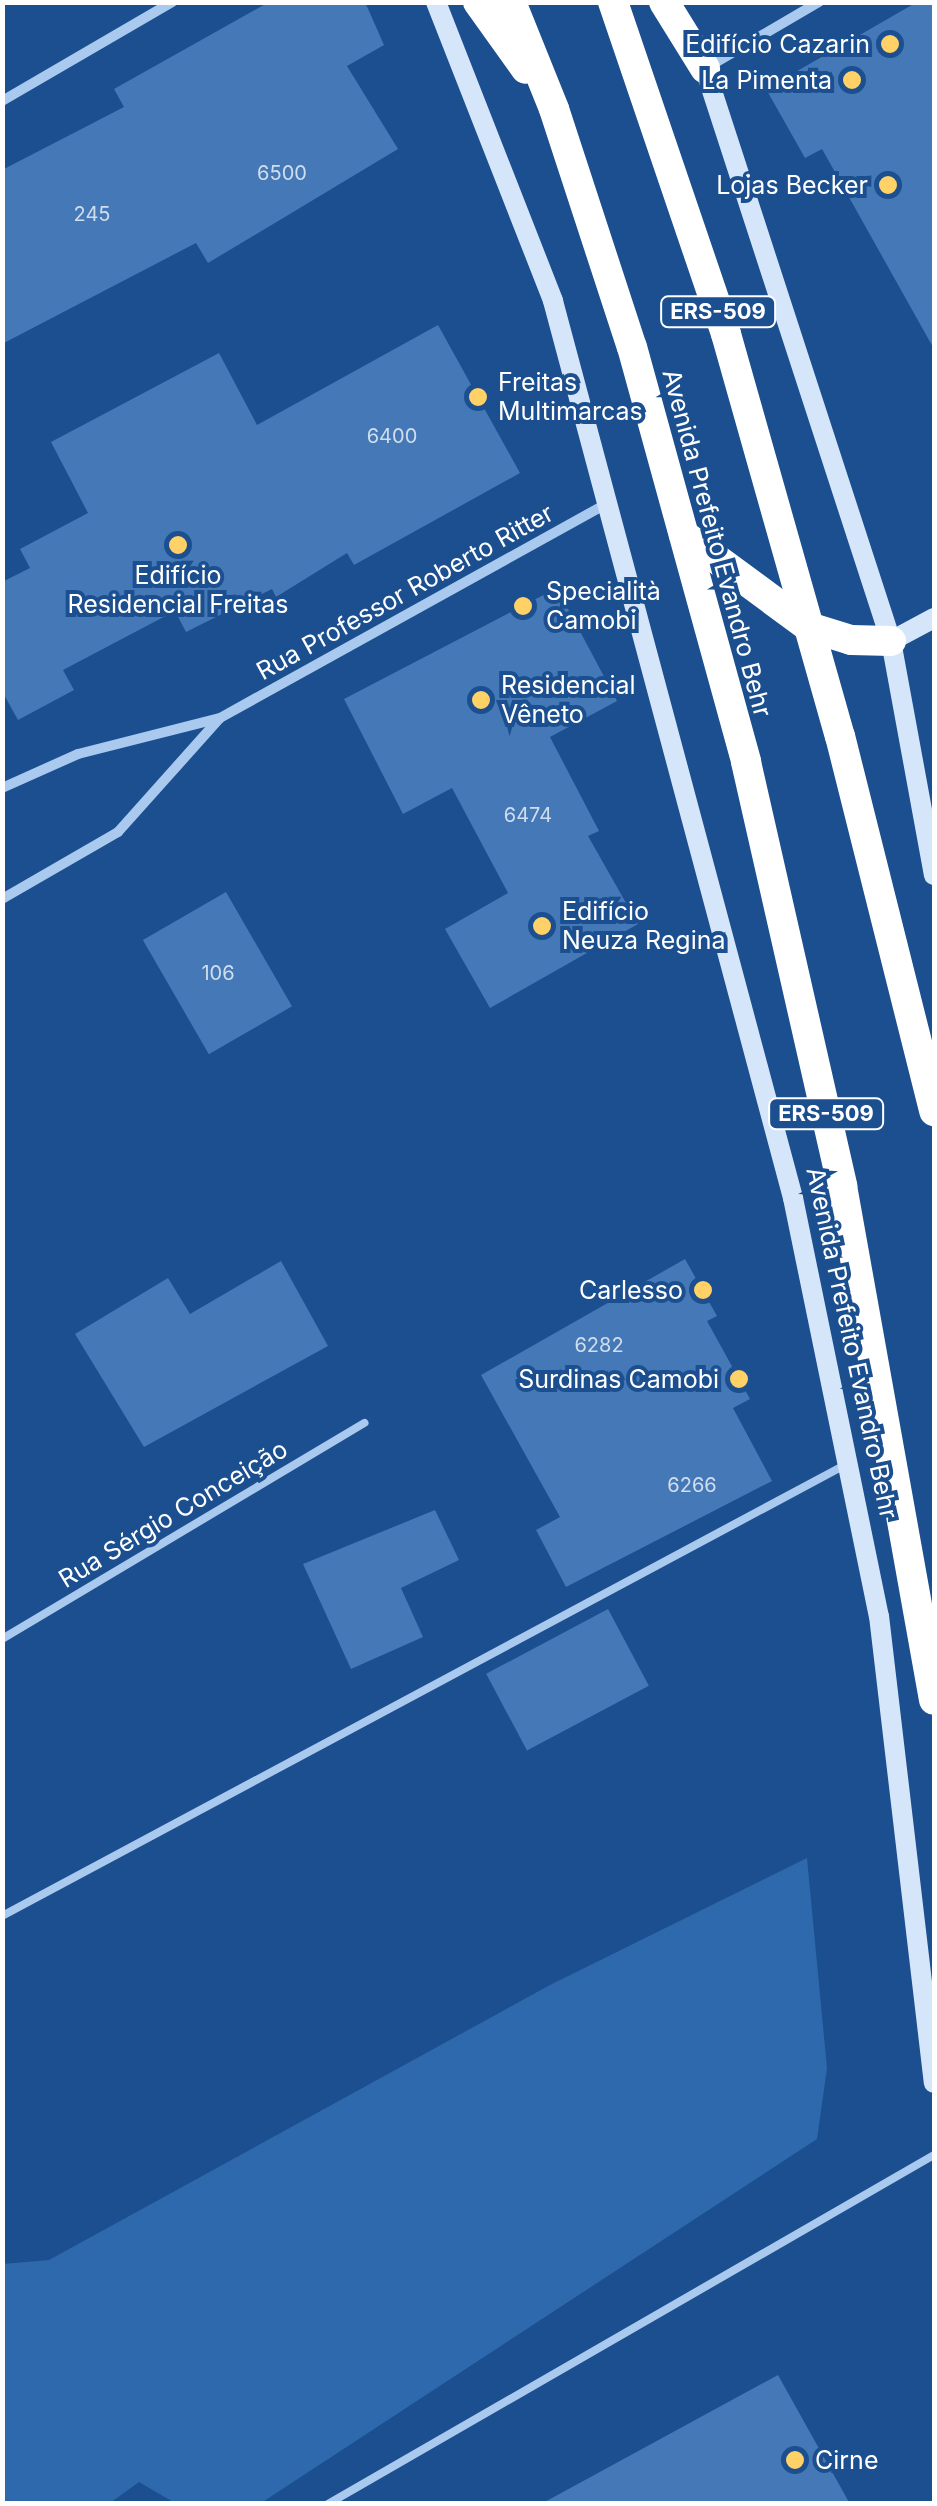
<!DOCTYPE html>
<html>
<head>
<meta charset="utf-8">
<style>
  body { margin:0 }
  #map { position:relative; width:937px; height:2506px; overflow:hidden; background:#1b4f8f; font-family:Inter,sans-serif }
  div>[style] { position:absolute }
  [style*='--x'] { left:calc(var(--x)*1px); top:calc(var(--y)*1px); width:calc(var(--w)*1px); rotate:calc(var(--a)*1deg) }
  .green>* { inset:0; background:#2e69ad }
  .building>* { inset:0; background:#4478b7; transform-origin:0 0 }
  .lane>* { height:8px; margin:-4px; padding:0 4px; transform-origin:4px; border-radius:4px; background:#a9c9ee }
  .street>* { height:10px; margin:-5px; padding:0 5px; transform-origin:5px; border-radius:5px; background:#a9c9ee }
  .secondary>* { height:20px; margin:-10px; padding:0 10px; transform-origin:10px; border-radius:10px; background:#d6e6fa }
  .highway>* { height:30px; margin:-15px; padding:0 15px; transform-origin:15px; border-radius:15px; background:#fff }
  .dots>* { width:28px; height:28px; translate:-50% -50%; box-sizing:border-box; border:5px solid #1b4f8f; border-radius:50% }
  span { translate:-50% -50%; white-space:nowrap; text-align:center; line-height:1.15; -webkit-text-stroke:8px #1b4f8f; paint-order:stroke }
  .number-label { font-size:20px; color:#d0dded }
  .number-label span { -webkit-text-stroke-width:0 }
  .shield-label span { padding:2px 8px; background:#1b4f8f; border:2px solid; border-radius:8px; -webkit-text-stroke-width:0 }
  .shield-label { font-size:22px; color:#fff; font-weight:700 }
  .poi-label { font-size:25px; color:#fff }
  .right { translate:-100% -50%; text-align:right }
  .left { translate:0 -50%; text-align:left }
  .street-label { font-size:25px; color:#fff }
  .frame { position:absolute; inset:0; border:5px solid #fff; pointer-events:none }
</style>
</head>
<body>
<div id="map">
  <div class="green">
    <div style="clip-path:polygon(807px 1858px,827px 2068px,817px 2139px,261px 2503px,175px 2503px,139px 2482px,110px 2503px,3px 2503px,3px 2264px,49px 2260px,550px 1985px)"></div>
  </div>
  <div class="building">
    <div style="clip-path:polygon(269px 2px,365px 2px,384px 45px,347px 66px,398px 149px,208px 263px,196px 243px,2px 344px,2px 170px,124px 107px,114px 89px)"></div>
    <div style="clip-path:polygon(917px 2px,934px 2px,934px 349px,822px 149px,805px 158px,766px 89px)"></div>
    <div style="clip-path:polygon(438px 325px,520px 473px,354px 565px,347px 553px,276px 597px,272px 589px,186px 632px,175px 611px,63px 670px,74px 690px,18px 720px,2px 691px,2px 582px,30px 568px,20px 549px,88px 513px,51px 442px,219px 353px,257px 425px)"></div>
    <div style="clip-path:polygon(557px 588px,617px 701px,550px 737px,599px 831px,588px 836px,638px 924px,490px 1008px,445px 929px,508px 893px,452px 788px,403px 814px,344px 699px)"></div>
    <div style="left:226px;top:892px;width:132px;height:96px;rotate:60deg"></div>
    <div style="clip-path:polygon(685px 1259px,717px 1316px,707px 1321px,750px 1399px,733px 1408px,772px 1481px,566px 1587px,536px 1530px,560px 1517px,481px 1375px)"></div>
    <div style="clip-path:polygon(281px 1261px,328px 1346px,144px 1447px,75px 1334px,168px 1278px,190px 1314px)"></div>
    <div style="clip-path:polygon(435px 1510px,459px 1560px,401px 1588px,423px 1637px,351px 1669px,303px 1564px)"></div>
    <div style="left:608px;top:1609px;width:87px;height:138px;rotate:62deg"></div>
    <div style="clip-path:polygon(778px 2375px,850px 2504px,541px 2504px)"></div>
  </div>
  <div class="lane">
    <div style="--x:2;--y:1639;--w:422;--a:-30.8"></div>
    <div style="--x:2;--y:1916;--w:956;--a:-28.15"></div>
    <div style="--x:328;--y:2504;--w:699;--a:-29.94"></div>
  </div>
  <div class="street">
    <div style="--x:708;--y:67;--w:129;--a:-30.4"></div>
    <div style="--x:2;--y:101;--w:197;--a:-30.2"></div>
    <div style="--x:2;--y:788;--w:83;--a:-24.1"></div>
    <div style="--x:78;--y:754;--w:146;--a:-14.2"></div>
    <div style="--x:220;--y:718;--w:446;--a:-29"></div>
    <div style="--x:2;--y:899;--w:134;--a:-30"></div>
    <div style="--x:118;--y:832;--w:152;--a:-48.2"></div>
  </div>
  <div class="secondary">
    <div style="--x:436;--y:2;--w:321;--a:68.6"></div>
    <div style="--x:553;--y:301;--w:929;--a:75.02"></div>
    <div style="--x:793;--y:1198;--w:427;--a:78.4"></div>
    <div style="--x:879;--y:1616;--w:470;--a:83.3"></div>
    <div style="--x:702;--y:60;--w:611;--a:71.98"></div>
    <div style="--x:891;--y:641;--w:238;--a:79.6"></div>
    <div style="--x:891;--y:641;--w:49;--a:-28.1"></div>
  </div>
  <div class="highway">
    <div style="--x:478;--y:2;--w:82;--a:54.4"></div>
    <div style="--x:511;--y:2;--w:115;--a:68.1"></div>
    <div style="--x:554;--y:109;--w:250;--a:71.9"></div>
    <div style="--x:632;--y:347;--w:430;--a:74.6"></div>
    <div style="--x:746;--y:762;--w:435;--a:77.2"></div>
    <div style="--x:842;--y:1186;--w:522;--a:79.85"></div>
    <div style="--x:613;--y:2;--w:351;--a:71.2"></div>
    <div style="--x:726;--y:334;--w:418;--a:74.2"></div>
    <div style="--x:840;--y:736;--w:387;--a:75.9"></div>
    <div style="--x:664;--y:2;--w:78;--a:58.2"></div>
    <div style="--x:684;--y:535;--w:155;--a:36.4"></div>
    <div style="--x:809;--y:627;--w:44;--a:17.2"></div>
    <div style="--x:851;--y:640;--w:40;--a:1.4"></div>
  </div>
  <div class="dots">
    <div style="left:890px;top:44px;background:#ffd166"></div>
    <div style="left:852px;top:80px;background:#ffd166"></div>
    <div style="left:888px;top:185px;background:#ffd166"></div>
    <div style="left:478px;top:397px;background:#ffd166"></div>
    <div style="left:178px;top:545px;background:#ffd166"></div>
    <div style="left:523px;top:606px;background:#ffd166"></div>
    <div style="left:481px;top:700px;background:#ffd166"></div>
    <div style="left:542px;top:926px;background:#ffd166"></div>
    <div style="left:703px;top:1290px;background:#ffd166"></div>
    <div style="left:739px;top:1379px;background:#ffd166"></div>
    <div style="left:795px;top:2460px;background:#ffd166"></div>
  </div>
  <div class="number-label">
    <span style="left:282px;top:173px">6500</span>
    <span style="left:92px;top:214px">245</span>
    <span style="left:392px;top:436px">6400</span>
    <span style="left:528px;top:815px">6474</span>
    <span style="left:218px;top:973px">106</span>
    <span style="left:599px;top:1345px">6282</span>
    <span style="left:692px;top:1485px">6266</span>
  </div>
  <div class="shield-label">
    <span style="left:718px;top:312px">ERS-509</span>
    <span style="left:826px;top:1114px">ERS-509</span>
  </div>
  <div class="poi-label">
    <span class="right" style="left:870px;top:44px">Edifício Cazarin</span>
    <span class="right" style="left:832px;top:80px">La Pimenta</span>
    <span class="right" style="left:868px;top:185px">Lojas Becker</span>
    <span class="left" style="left:498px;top:397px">Freitas<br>Multimarcas</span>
    <span style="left:178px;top:590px">Edifício<br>Residencial Freitas</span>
    <span class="left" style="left:546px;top:606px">Specialità<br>Camobi</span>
    <span class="left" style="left:501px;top:700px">Residencial<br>Vêneto</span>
    <span class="left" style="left:562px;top:926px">Edifício<br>Neuza Regina</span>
    <span class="right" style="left:683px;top:1290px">Carlesso</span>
    <span class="right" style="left:719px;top:1379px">Surdinas Camobi</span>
    <span class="left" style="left:815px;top:2460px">Cirne</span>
  </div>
  <div class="street-label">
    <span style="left:717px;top:543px;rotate:75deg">Avenida Prefeito Evandro Behr</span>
    <span style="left:405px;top:592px;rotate:-29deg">Rua Professor Roberto Ritter</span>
    <span style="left:852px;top:1343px;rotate:78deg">Avenida Prefeito Evandro Behr</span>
    <span style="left:173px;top:1514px;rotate:-31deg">Rua Sérgio Conceição</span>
  </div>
  <div class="frame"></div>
</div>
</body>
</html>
